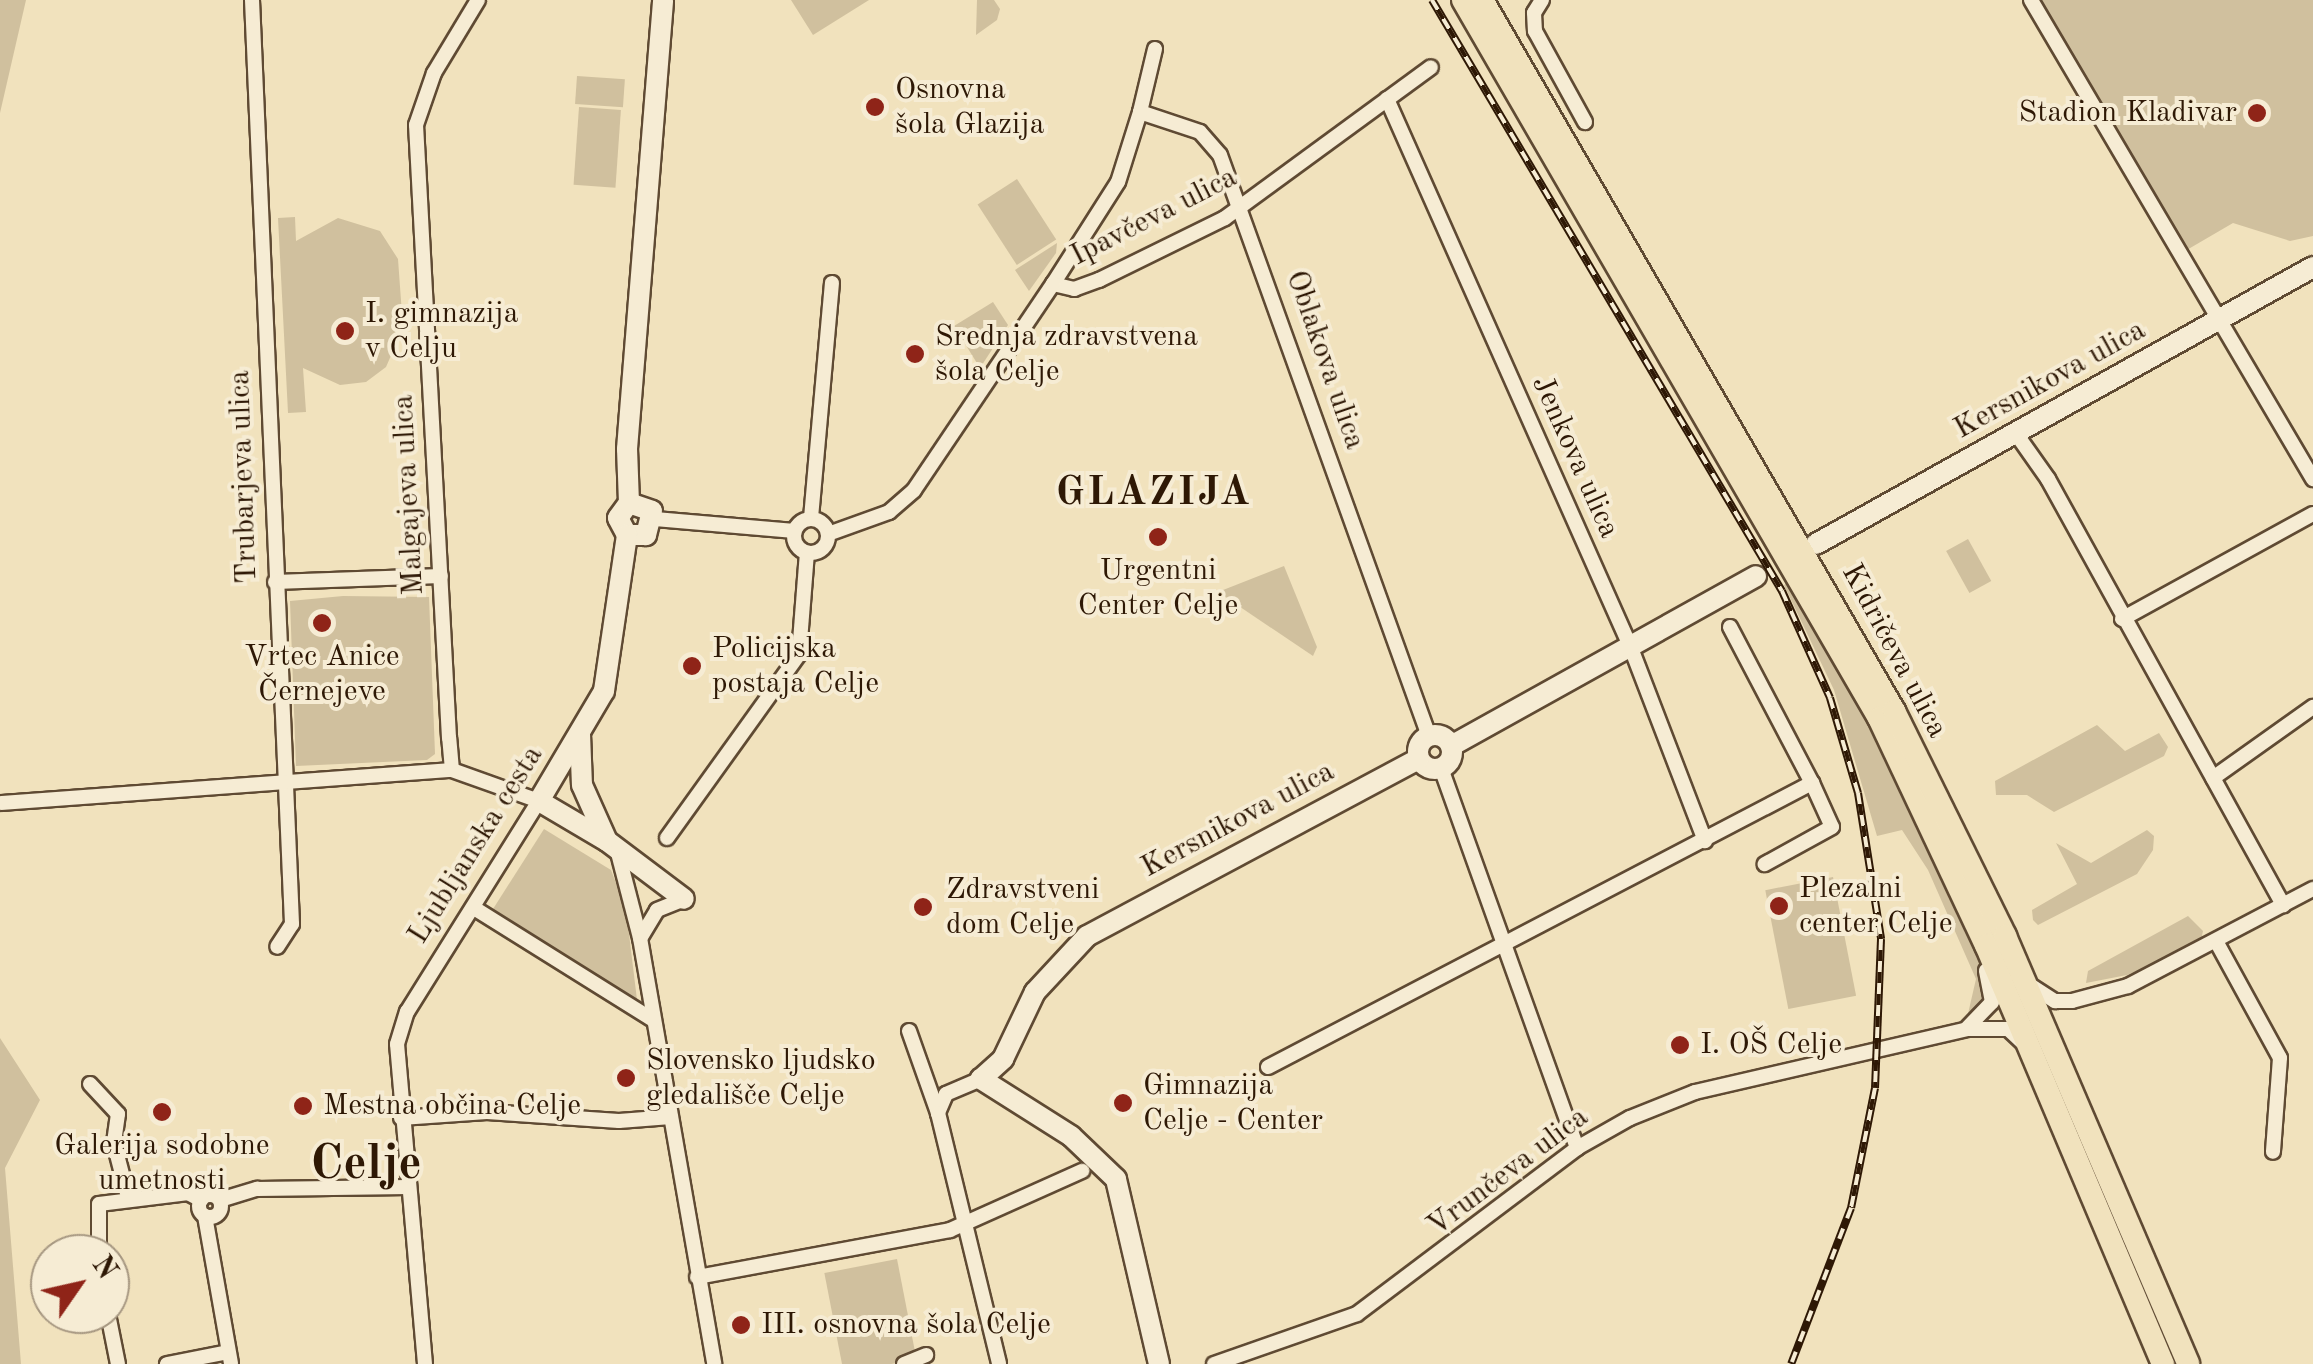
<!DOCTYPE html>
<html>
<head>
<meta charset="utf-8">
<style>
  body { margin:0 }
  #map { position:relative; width:2313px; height:1364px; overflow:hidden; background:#f1e2bd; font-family:"Old Standard TT",serif }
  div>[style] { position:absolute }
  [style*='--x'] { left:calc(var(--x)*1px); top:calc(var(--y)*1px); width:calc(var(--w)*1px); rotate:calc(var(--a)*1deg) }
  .green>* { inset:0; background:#d0c09e; transform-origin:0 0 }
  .roads { filter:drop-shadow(2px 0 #5f4a33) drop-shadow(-2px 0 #5f4a33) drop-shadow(0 2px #5f4a33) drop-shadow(0 -2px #5f4a33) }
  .street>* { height:14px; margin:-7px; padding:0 7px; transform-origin:7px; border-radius:7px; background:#f6ecd4 }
  .street>.ring { margin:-7px; padding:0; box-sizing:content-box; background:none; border:14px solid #f6ecd4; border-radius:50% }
  .secondary>* { height:20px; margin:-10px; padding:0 10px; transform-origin:10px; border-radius:10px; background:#f6ecd4 }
  .secondary>.ring { margin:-10px; padding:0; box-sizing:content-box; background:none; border:20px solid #f6ecd4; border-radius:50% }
  .primary>* { height:22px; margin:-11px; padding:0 11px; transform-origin:11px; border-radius:11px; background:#f1e2bd }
  .rail>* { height:8px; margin-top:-4px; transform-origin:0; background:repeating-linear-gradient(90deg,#f6ecd4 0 11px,#2e1805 0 22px); box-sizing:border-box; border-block:2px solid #2e1805 }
  .dots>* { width:28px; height:28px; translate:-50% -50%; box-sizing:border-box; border:5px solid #f6ecd4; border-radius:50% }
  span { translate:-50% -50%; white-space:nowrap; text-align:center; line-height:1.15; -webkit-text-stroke:8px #f6ecd4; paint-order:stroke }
  .poi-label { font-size:30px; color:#2e1805 }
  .left { translate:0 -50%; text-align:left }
  .right { translate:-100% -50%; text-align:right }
  .street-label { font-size:30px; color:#2e1805 }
  .district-label { font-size:40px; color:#2e1805; font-weight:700; letter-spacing:2.5px }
  .town-label { font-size:50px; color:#2e1805; font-weight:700 }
  .north { position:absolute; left:30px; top:1234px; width:100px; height:100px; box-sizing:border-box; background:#f6ecd4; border:2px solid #a69781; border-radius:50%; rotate:56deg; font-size:28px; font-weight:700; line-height:40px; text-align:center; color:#2e1805 }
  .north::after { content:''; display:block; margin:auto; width:35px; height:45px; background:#8f2418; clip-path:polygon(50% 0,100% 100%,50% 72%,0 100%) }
</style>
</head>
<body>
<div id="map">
  <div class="green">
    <div style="clip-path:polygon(0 0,26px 0,0 113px)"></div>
    <div style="clip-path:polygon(791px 0,869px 0,813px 35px)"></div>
    <div style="clip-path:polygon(977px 0,994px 0,1000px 9px,997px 20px,976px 35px)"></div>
    <div style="clip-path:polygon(2038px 0,2313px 0,2313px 236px,2290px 241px,2233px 223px,2185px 251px)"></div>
    <div style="left:577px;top:76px;width:48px;height:28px;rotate:4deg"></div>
    <div style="left:579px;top:107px;width:42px;height:78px;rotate:4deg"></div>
    <div style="left:1017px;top:179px;width:72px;height:47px;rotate:57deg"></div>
    <div style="clip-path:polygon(295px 217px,296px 241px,338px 218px,380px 231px,398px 259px,403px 328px,386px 367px,366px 382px,340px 385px,303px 368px,306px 412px,288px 413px,278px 218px)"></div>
    <div style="clip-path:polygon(1057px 243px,1056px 253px,1029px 291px,1015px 270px)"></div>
    <div style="clip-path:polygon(993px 302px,1008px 325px,980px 368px,954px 326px)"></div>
    <div style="left:1968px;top:539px;width:48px;height:25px;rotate:61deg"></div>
    <div style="clip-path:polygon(1284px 566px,1317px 647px,1313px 656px,1218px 592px)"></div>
    <div style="clip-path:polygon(1792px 579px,1922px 823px,1987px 979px,1986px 1005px,1967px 1018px,1976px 979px,1928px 870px,1902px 830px,1877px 836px,1834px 690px,1784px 585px)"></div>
    <div style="clip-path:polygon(343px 596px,429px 597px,435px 754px,427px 760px,296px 766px,290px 601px)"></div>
    <div style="clip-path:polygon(2097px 725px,2125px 751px,2159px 733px,2168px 747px,2164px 756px,2054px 812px,2027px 795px,1996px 795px,1995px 781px)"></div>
    <div style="clip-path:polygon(544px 829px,611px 870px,626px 909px,637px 1000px,493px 909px)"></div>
    <div style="clip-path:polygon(2147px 830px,2154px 836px,2153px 850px,2137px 874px,2038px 925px,2033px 920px,2032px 910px,2077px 884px,2056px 843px,2091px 863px)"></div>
    <div style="left:1833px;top:877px;width:121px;height:69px;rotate:79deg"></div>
    <div style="clip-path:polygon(2188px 916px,2203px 931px,2200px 944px,2127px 975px,2086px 983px,2088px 971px)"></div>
    <div style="clip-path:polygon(0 1038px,40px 1100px,5px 1168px,21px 1364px,0 1364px)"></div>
    <div style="left:897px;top:1259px;width:102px;height:74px;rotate:79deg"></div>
  </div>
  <div class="roads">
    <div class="street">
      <div style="--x:252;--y:0;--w:925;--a:87.52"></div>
      <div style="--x:292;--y:924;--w:27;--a:123"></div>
      <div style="--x:1542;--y:0;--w:15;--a:122"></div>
      <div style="--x:1534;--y:13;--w:18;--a:87"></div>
      <div style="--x:1535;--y:31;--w:104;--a:61.2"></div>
      <div style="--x:2031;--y:0;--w:556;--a:59.51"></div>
      <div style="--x:1155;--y:49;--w:65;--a:103.4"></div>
      <div style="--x:1140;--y:112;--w:63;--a:18.4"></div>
      <div style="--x:1200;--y:132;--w:30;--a:49"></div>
      <div style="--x:1220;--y:155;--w:617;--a:70.22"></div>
      <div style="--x:1387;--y:99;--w:601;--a:66.04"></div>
      <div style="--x:1631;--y:648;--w:207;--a:69"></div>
      <div style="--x:1140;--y:112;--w:73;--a:107.4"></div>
      <div style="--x:1118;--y:182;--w:121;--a:122.5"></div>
      <div style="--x:1053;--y:284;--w:22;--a:13"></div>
      <div style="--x:1074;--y:289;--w:27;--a:-20"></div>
      <div style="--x:1099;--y:280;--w:140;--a:-26.2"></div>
      <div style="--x:1225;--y:218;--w:255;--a:-36.2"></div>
      <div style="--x:2017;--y:435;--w:54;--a:54.8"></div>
      <div style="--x:2048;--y:479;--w:487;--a:61.1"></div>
      <div style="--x:811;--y:518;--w:236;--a:-84.9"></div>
      <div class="ring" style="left:794px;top:519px;width:20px;height:20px"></div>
      <div style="--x:655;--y:519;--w:140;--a:4.9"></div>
      <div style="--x:828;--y:534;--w:65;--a:-19.8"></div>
      <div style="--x:889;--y:512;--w:33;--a:-41"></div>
      <div style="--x:914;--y:490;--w:249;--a:-56"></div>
      <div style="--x:275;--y:582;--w:166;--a:-2.1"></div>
      <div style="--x:2122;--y:619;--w:218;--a:-28.8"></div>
      <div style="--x:1730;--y:627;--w:176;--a:62.3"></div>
      <div style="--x:1441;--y:768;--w:404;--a:70.3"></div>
      <div style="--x:2213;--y:778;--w:123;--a:-35.4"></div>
      <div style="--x:1;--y:803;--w:452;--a:-4.2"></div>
      <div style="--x:667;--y:838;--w:226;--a:-54.3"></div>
      <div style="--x:799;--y:654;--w:101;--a:-85.5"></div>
      <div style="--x:617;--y:849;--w:92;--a:75.5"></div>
      <div style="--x:640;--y:938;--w:432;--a:80.1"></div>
      <div style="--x:474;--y:908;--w:211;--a:32"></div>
      <div style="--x:641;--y:937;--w:31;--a:-59"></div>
      <div style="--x:657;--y:910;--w:29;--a:-22"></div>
      <div style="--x:2216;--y:941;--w:133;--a:61.3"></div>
      <div style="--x:2280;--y:1058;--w:94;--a:94.3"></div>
      <div style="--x:2030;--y:985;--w:30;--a:33"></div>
      <div style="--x:2055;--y:1001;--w:17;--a:0"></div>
      <div style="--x:2072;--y:1001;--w:58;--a:-15"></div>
      <div style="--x:2128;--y:986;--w:209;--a:-27.7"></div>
      <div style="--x:1967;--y:1028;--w:36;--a:-46"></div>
      <div style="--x:1992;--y:1002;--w:32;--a:-101"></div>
      <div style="--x:909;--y:1031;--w:87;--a:70.5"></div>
      <div style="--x:1268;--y:1067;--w:614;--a:-27.57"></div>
      <div style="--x:1812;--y:783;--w:48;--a:65.6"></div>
      <div style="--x:1832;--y:827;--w:77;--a:151.1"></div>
      <div style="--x:981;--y:1079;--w:38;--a:157"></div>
      <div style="--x:946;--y:1094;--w:21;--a:113"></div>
      <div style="--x:938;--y:1113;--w:258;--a:76.3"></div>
      <div style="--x:90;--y:1084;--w:41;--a:47"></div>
      <div style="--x:118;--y:1114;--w:29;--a:98"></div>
      <div style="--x:114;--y:1143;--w:56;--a:75.5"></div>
      <div style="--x:401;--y:1118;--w:86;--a:-4"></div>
      <div style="--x:487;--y:1112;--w:132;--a:3.9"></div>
      <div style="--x:619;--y:1121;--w:52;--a:-4.4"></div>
      <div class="ring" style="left:199px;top:1195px;width:8px;height:8px"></div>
      <div style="--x:220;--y:1200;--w:39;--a:-17"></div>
      <div style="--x:257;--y:1189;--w:152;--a:-0.8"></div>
      <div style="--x:205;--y:1216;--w:150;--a:80"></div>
      <div style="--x:99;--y:1254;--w:50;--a:-90"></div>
      <div style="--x:99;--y:1204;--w:90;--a:-7"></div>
      <div style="--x:188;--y:1193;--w:15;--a:28"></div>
      <div style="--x:697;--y:1277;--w:257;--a:-10.5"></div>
      <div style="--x:950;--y:1230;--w:145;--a:-24.1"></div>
      <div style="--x:108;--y:1314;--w:51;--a:78.7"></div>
      <div style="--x:167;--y:1364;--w:62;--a:-11.1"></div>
      <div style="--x:425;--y:1364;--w:321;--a:-95"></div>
      <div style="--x:397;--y:1044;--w:34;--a:-73"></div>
      <div style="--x:407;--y:1012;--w:249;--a:-58"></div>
      <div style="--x:539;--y:801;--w:92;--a:-160.4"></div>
      <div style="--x:452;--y:770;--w:32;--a:-95"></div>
      <div style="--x:449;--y:738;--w:614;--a:-93.08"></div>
      <div style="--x:416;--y:125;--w:55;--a:-70.9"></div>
      <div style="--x:434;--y:73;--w:85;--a:-58.9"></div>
      <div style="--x:904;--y:1364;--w:24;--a:-22"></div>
      <div style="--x:1214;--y:1364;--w:151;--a:-19.3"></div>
      <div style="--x:1357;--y:1314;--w:276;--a:-37"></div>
      <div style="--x:1577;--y:1148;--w:61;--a:-29.5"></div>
      <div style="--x:1630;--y:1118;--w:70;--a:-21.8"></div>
      <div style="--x:1695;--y:1092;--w:279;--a:-13"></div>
      <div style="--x:1967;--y:1029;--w:41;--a:0"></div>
      <div style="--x:2008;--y:1029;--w:19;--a:43"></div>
    </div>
    <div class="secondary">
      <div style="--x:629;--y:503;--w:24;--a:19"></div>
      <div style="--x:652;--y:511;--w:25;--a:104"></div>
      <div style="--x:646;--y:535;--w:19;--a:180"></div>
      <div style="--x:627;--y:535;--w:19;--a:-118"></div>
      <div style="--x:618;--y:518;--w:19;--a:-54"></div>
      <div style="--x:629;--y:503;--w:54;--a:-92.1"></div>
      <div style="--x:627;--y:449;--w:450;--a:-85.4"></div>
      <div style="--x:627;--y:535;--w:158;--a:98.4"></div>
      <div style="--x:604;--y:691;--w:128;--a:120.6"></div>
      <div style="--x:539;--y:801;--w:79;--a:30.5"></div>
      <div style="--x:607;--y:841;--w:96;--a:37"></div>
      <div style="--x:1816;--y:544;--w:569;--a:-29.13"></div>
      <div style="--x:580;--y:734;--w:51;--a:87.8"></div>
      <div style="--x:582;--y:785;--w:59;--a:66"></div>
      <div class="ring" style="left:1418px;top:735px;width:14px;height:14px"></div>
      <div style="--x:1451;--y:746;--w:349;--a:-29.1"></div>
      <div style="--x:1159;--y:1364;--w:190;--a:-103.1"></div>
      <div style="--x:1116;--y:1179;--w:62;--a:-136.3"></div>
      <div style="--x:1071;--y:1136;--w:107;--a:-147.7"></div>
      <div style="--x:981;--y:1079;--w:30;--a:-42"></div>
      <div style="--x:1003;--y:1059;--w:74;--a:-64.5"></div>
      <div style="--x:1035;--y:992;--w:76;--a:-47.1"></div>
      <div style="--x:1087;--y:936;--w:376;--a:-28.1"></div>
    </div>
    <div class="primary">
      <div style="--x:1463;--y:0;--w:830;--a:59.91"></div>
      <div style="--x:1879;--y:718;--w:251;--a:64.8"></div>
      <div style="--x:1986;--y:945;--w:455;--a:67.1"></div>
      <div style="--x:1482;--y:0;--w:822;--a:59.91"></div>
      <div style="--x:1894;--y:711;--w:251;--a:63.7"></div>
      <div style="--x:2005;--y:936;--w:465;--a:66.8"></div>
    </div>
  </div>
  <div class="rail">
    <div style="--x:1432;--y:0;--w:687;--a:59.37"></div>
    <div style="--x:1782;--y:591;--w:117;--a:65.8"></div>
    <div style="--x:1830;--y:698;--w:99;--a:73.6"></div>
    <div style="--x:1858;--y:793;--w:148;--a:81"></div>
    <div style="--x:1881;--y:939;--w:149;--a:92.3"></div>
    <div style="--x:1875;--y:1088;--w:122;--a:101.3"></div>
    <div style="--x:1851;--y:1208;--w:167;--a:111"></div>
  </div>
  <div class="dots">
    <div style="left:875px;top:107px;background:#8f2418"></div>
    <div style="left:2257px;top:113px;background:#8f2418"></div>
    <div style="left:345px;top:331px;background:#8f2418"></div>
    <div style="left:915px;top:354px;background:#8f2418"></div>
    <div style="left:1158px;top:537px;background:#8f2418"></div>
    <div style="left:322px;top:623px;background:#8f2418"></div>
    <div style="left:692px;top:666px;background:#8f2418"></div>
    <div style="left:1779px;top:906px;background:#8f2418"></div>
    <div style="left:923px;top:907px;background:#8f2418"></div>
    <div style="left:1680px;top:1045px;background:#8f2418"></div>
    <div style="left:626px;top:1078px;background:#8f2418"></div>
    <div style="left:1123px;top:1103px;background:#8f2418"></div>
    <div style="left:303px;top:1106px;background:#8f2418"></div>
    <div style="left:162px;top:1112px;background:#8f2418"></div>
    <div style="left:741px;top:1325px;background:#8f2418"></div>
  </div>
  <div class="poi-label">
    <span class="left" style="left:895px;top:107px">Osnovna<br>šola Glazija</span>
    <span class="right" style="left:2237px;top:113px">Stadion Kladivar</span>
    <span class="left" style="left:365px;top:331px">I. gimnazija<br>v Celju</span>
    <span class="left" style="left:935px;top:354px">Srednja zdravstvena<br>šola Celje</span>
    <span style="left:1158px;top:588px">Urgentni<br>Center Celje</span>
    <span class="left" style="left:712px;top:666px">Policijska<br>postaja Celje</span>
    <span style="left:322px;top:674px">Vrtec Anice<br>Černejeve</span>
    <span class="left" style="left:1799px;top:906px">Plezalni<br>center Celje</span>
    <span class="left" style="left:946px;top:907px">Zdravstveni<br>dom Celje</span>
    <span class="left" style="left:1700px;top:1045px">I. OŠ Celje</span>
    <span class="left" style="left:646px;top:1078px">Slovensko ljudsko<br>gledališče Celje</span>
    <span class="left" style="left:1143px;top:1103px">Gimnazija<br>Celje - Center</span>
    <span class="left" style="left:323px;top:1106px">Mestna občina Celje</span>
    <span style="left:162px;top:1163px">Galerija sodobne<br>umetnosti</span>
    <span class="left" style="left:761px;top:1325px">III. osnovna šola Celje</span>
  </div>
  <div class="street-label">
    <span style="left:1154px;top:217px;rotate:-27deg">Ipavčeva ulica</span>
    <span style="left:1325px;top:360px;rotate:71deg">Oblakova ulica</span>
    <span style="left:2050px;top:380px;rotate:-29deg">Kersnikova ulica</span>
    <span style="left:1575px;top:457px;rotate:66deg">Jenkova ulica</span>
    <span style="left:244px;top:477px;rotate:-92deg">Trubarjeva ulica</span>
    <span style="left:409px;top:495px;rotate:-93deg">Malgajeva ulica</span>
    <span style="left:1894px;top:651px;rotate:62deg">Kidričeva ulica</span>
    <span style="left:1238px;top:820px;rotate:-28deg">Kersnikova ulica</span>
    <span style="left:476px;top:845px;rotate:-58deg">Ljubljanska cesta</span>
    <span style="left:1508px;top:1172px;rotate:-37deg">Vrunčeva ulica</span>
  </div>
  <div class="district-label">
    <span style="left:1154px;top:494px">GLAZIJA</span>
  </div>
  <div class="town-label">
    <span style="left:366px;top:1166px">Celje</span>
  </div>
  <div class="north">N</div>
</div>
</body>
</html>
